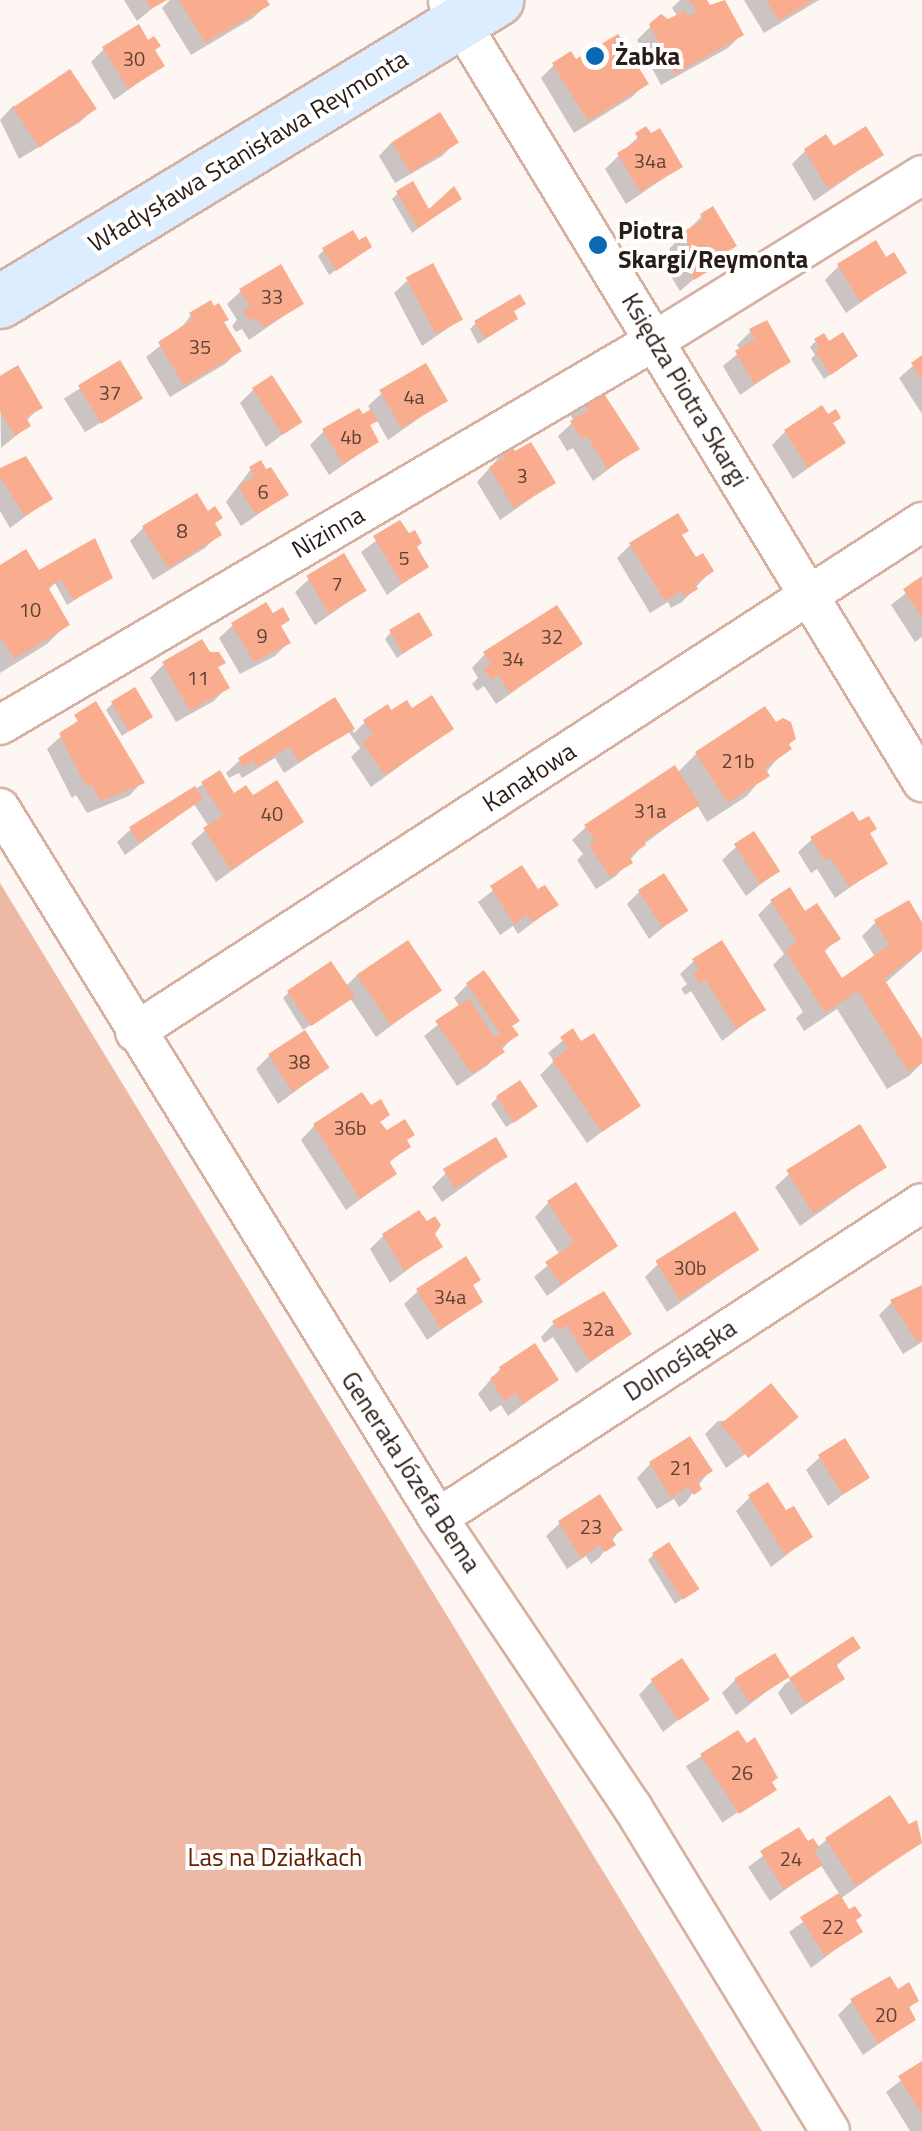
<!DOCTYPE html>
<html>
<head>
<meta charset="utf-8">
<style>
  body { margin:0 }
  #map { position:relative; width:922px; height:2131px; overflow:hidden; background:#fef6f3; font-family:"Titillium Web",sans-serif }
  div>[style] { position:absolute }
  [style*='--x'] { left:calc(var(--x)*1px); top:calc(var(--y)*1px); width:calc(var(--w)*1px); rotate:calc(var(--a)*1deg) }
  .green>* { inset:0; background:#edb9a4 }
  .shadow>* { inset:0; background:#0003; transform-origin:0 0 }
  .building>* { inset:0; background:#faad8e; transform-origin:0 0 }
  .roads { filter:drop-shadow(2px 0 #d6b1a2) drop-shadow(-2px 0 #d6b1a2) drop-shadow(0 2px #d6b1a2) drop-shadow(0 -2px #d6b1a2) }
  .minor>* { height:38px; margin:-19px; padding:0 19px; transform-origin:19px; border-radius:19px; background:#fff }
  .secondary>* { height:52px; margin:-26px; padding:0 26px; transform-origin:26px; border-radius:26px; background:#dcedff }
  .dots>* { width:28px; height:28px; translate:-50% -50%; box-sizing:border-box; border:5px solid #fff; border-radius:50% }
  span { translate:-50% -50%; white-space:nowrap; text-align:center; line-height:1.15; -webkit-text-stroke:8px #fff; paint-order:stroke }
  .number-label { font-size:20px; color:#5e4035 }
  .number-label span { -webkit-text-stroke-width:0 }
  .poi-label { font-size:25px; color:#2a1c17; font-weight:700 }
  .left { translate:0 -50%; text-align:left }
  .street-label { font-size:25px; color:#2a1c17 }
  .park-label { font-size:25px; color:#622000 }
</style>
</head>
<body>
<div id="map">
  <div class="green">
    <div style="clip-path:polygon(0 883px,731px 2081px,762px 2131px,0 2131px)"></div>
  </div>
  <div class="shadow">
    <div style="clip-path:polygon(124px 0,160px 0,161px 1px,137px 21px)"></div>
    <div style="clip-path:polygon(170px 0,264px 0,267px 5px,253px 18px,191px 55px,162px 8px)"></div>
    <div style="clip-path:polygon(680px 0,704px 0,741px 35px,728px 48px,661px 85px,637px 40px,651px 26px,678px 17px,672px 8px)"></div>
    <div style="clip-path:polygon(744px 0,819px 0,764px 33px)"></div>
    <div style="clip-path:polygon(104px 49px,152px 51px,162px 66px,114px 100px,91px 62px)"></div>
    <div style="clip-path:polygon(575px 63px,645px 84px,632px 97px,574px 133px,541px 78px,554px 65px)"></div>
    <div style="clip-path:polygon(13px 106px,94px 109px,80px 122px,19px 159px,0 120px)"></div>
    <div style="clip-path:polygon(645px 130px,680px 167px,626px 204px,605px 169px)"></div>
    <div style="clip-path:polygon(392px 142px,455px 143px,442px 156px,395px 183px,379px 156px)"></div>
    <div style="clip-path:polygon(833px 150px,881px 155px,814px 201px,792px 164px,805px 151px)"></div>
    <div style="clip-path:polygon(398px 193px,429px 213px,459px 199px,412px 233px,392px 199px)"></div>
    <div style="clip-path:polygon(702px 216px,734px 245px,680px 291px,667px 270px,677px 261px,669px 249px)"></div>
    <div style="clip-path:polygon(358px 243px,369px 247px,329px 275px,318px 256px,324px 250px)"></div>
    <div style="clip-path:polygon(886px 260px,904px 272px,846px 313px,825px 280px,839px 266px)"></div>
    <div style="clip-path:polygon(408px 280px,460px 320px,422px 346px,394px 293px)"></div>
    <div style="clip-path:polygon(241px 291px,301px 304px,249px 340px,242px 329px,236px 332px,232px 326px,237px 320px,227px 304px)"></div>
    <div style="clip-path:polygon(523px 304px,512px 313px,509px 324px,478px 344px,470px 329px,476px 323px)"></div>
    <div style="clip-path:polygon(191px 315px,222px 323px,239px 351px,225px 364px,170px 397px,146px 357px,179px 331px)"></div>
    <div style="clip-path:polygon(751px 331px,788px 362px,740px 395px,723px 366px,741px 351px,737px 345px)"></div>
    <div style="clip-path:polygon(816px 341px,849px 362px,824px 379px,811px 359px,815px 355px,810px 347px)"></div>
    <div style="clip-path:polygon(922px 358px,922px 414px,899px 378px)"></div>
    <div style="left:119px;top:364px;width:40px;height:65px;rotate:58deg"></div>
    <div style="clip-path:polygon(0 379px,40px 407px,26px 421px,28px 426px,1px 448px)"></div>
    <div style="clip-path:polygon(253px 390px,299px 422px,266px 447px,240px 403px)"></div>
    <div style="clip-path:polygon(382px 393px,445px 400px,388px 440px,376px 419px,368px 427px,376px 442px,329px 475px,310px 445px,324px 431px,372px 412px,368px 406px)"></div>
    <div style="clip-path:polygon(582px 399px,637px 448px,593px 481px,573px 448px,567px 451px,558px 436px,574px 421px,569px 413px)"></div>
    <div style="clip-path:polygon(827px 417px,843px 443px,793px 479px,772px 445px,785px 432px)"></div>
    <div style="clip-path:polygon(502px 454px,553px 483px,500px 520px,477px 482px)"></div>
    <div style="clip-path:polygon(251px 469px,286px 495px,241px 526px,226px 502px)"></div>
    <div style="clip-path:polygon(0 471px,49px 499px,10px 528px,0 511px)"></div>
    <div style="clip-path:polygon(400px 523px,426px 566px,387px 595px,361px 552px)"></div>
    <div style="clip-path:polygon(213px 524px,219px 534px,205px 548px,153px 580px,130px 541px,143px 528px)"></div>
    <div style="clip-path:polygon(680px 536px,695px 560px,711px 571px,682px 602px,671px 608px,668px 602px,650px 613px,617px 558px,630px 545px)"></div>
    <div style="clip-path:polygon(0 568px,110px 577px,67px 605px,55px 583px,47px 591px,67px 624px,47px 644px,0 673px)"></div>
    <div style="clip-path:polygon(309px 579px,364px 591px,315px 625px,295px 592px)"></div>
    <div style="clip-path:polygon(922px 580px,922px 637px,915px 642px,891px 605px)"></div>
    <div style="clip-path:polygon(233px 625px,279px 628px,288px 643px,275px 656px,240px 674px,219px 638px)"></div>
    <div style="clip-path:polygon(391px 632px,430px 635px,397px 658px,385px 639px)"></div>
    <div style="clip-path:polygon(580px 644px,496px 704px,484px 686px,477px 691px,472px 684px,478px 678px,472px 668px,485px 654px)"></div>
    <div style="clip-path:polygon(209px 656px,227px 687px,214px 701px,176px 722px,150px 678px,164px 664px)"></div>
    <div style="clip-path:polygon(334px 701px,354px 733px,365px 722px,411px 711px,451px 729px,371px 787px,351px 757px,360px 748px,348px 731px,284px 773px,275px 758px,242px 778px,239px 773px,229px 778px,226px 773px,240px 760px)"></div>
    <div style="clip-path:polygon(112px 704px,150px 716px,122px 736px,106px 710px)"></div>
    <div style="clip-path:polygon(95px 705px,142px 782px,129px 796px,87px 813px,76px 795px,72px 798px,47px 749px)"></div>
    <div style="clip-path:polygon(783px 721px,794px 731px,794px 738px,747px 796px,707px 822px,697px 805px,644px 844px,616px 876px,596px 889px,577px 860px,583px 854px,572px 840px,586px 827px,677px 773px,696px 754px)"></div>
    <div style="clip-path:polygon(203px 784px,301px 822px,216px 882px,191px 843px,209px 827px,194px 804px,125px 855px,117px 842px,131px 829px)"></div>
    <div style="clip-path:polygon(868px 835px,885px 863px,835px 898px,817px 869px,811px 873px,798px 852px,812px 839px)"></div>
    <div style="clip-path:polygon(736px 847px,777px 871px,746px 896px,722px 860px)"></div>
    <div style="clip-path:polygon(521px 869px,537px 892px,556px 905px,518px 934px,513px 926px,500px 935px,478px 902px)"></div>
    <div style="clip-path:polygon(640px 891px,685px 910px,649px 939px,627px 904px)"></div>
    <div style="clip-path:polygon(771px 902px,805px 914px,838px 938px,823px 953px,841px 981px,875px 957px,862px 936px,876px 922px,922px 926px,922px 951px,884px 984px,922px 1044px,922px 1063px,909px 1076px,887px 1089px,837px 1009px,804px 1031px,796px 1018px,803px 1012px,773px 965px,784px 954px,758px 915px)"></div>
    <div style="clip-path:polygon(694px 961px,763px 1010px,722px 1041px,691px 991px,685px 995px,681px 989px,687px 984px,680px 974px)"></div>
    <div style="clip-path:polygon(357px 975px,438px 991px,376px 1037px,350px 998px,303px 1030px,283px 998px,289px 992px,345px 987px)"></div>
    <div style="clip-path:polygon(468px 984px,515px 1035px,488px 1065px,457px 1086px,424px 1036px,460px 1007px,454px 998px)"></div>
    <div style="clip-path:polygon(573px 1032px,638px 1105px,587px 1143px,540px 1075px,554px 1061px,548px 1053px)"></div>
    <div style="clip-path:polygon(269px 1056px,327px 1068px,278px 1104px,256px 1069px)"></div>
    <div style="clip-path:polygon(497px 1098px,529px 1112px,506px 1127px,491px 1104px)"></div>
    <div style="clip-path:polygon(378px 1123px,386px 1134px,408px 1146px,388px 1164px,394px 1174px,346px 1210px,301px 1140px,314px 1126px)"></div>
    <div style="clip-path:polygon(505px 1157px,442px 1202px,432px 1187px,446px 1173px)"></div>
    <div style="clip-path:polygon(884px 1167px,800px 1226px,775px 1187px,789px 1174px)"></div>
    <div style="clip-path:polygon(548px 1203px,615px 1246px,547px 1296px,534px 1277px,560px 1255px,535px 1217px)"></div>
    <div style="clip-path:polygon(426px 1225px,439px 1246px,390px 1283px,370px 1249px,383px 1236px)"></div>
    <div style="clip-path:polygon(756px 1250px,667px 1312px,645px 1277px,658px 1264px)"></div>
    <div style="clip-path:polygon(471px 1287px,480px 1302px,427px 1340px,404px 1304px,418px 1291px)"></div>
    <div style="clip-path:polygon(922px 1288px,922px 1342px,903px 1354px,879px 1315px,892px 1302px)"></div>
    <div style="clip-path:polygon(603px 1295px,628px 1334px,576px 1373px,553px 1337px,544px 1343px,541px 1337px,554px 1323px)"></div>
    <div style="clip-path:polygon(500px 1369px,556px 1380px,508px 1416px,501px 1405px,490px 1412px,478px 1394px)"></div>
    <div style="clip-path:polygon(796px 1417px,726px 1468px,705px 1434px,718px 1421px)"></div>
    <div style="clip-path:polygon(820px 1457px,866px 1477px,828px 1506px,806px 1470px)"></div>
    <div style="clip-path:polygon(650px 1464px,710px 1470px,686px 1502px,679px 1507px,674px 1499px,657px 1509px,637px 1478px)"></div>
    <div style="clip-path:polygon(750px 1497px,785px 1514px,810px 1537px,771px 1567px,736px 1511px)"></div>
    <div style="clip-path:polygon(560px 1523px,620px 1530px,599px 1558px,591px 1564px,586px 1556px,567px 1569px,546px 1536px)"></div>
    <div style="clip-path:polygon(654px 1554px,689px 1594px,675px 1604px,648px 1560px)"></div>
    <div style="clip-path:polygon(852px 1640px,857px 1648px,835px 1667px,842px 1679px,791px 1715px,778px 1693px,785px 1684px)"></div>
    <div style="clip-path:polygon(787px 1676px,736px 1715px,722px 1693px,735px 1680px)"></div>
    <div style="clip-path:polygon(652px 1681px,706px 1698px,663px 1732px,639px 1695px)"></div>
    <div style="left:737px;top:1733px;width:67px;height:61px;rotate:57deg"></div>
    <div style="clip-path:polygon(916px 1823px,922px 1841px,840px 1899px,860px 1931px,811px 1968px,789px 1932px,840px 1895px,820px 1864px,770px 1901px,748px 1867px,798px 1830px,807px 1844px,817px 1848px,826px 1840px)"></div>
    <div style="clip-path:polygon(897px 1992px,916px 2000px,907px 2010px,913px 2020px,863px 2055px,838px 2015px,852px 2001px)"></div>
    <div style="clip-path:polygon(922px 2064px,922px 2131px,910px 2131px,886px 2092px)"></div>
  </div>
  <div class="building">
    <div style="clip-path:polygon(146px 0,167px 0,151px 9px)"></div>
    <div style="clip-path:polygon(179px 0,267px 0,270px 5px,205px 43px)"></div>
    <div style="clip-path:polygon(689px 0,707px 0,710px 5px,725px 0,744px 35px,675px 74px,649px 24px,661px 14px,668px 19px,684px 11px,688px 16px,697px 12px)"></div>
    <div style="clip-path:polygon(766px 0,813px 0,779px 21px)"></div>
    <div style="clip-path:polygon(139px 24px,148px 40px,154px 36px,161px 46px,155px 50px,165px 66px,128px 89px,102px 47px)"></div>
    <div style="clip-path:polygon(618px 34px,649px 84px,588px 121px,552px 63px,571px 51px,576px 59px)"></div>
    <div style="left:70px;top:69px;width:48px;height:69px;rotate:56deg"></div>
    <div style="left:440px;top:112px;width:36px;height:57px;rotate:58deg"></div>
    <div style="clip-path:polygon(646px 126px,651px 133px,660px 128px,683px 167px,640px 192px,617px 153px,639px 140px,635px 133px)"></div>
    <div style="clip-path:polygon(866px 126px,884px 155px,828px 189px,804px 149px,826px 134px,834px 146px)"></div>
    <div style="clip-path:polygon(413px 181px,429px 209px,454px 186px,462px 199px,418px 228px,396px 191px)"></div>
    <div style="clip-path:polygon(713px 206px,737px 246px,703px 266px,707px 272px,694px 280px,679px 255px,690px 248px,681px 233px,703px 220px,700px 214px)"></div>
    <div style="clip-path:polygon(353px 230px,359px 240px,366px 236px,372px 247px,336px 271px,322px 248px)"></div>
    <div style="clip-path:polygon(876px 240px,886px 257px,894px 252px,907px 273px,860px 302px,837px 264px)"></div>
    <div style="left:433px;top:263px;width:64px;height:31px;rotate:62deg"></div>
    <div style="clip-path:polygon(281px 264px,304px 304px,263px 328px,256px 317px,250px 321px,243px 310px,250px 307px,239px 289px)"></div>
    <div style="clip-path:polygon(520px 294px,526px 304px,514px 311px,518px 319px,485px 339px,474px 321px)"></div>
    <div style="clip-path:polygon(211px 300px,214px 306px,219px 303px,229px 320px,224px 322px,242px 351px,184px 386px,158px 342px,193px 319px,189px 313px)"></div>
    <div style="clip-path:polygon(767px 320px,791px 362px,754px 384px,735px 351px,755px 339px,749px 329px)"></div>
    <div style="clip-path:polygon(843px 332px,858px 356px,831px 375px,815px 351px,820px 348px,814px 339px,824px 333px,829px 341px)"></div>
    <div style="clip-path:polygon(922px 355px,922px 380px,911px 363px)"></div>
    <div style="left:120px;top:360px;width:45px;height:49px;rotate:59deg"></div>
    <div style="left:426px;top:363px;width:44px;height:54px;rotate:60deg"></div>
    <div style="clip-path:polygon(18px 365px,43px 408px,26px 417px,31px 426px,15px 436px,0 411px,0 376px)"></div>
    <div style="left:272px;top:375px;width:56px;height:24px;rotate:57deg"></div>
    <div style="clip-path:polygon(599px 386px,640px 449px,607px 469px,587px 436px,582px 439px,570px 421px,588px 410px,581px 397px)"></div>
    <div style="clip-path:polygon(822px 405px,828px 414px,836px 409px,841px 418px,833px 423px,846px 443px,808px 468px,784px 430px)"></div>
    <div style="clip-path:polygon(359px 408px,363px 414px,371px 409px,378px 421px,370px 425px,379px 442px,343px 464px,322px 429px)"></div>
    <div style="clip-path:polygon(531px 442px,556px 483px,514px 508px,489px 467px,504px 458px,500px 452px,512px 445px,515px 451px)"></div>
    <div style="clip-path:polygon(26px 456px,53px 499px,25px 516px,0 477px,0 468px)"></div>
    <div style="clip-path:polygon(261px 460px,266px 469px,271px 467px,289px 495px,256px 515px,238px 486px,255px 476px,249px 467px)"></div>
    <div style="clip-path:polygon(197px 493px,208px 511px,215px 506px,223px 518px,215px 523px,222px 535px,168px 568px,142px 526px)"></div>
    <div style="clip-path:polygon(678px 513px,689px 531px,682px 535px,696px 557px,703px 553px,714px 571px,695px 584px,698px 589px,685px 597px,682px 591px,665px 601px,629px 543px)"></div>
    <div style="clip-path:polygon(400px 520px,409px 533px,415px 530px,422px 543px,417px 547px,429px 567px,402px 584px,373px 536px)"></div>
    <div style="clip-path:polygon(95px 538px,113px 578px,74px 600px,61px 580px,48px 587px,70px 625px,14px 659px,0 636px,0 565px,26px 549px,39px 570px)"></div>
    <div style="left:344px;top:553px;width:44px;height:44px;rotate:59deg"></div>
    <div style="clip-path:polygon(922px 576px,922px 618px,903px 589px)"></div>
    <div style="clip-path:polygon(266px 602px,273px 613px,283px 607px,290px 620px,281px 626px,291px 643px,254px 662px,231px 623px)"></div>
    <div style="clip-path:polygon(557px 605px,583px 644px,510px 693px,498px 675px,491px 680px,483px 669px,491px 664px,483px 652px)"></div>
    <div style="left:419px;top:612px;width:27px;height:35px;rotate:59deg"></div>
    <div style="clip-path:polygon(202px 639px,210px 652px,219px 652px,226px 663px,218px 667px,230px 688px,190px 711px,162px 662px)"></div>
    <div style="left:135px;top:687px;width:35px;height:28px;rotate:59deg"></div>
    <div style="clip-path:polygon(432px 695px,454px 729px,385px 775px,362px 742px,373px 735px,363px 720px,388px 704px,391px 710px,407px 700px,412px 708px)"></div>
    <div style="clip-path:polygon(335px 697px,355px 729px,299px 762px,289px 747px,257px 767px,253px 761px,243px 767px,238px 758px)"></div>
    <div style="clip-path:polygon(96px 701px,145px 783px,101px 801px,91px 784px,86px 786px,59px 733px,78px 721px,74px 715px)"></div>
    <div style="clip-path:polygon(765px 706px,776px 722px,783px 718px,791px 722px,796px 739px,789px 744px,792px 749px,765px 768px,770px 776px,728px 803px,695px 752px)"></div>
    <div style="clip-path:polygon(675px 765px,700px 805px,644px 841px,646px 845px,629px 856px,633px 863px,610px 877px,589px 845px,595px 840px,584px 825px)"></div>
    <div style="clip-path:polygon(220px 770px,234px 793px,246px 785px,253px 795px,277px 780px,304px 822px,231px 870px,203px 828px,223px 815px,201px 782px)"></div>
    <div style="clip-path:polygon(195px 786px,203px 799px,139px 843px,129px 827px)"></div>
    <div style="clip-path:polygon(853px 811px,859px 821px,869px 816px,877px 829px,870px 833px,888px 864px,849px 887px,831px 858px,825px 861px,810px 837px)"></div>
    <div style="left:754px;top:831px;width:48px;height:24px;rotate:57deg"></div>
    <div style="clip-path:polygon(522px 865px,538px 889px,545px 885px,559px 905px,533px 922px,527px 915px,514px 924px,490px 886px)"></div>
    <div style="left:664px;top:873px;width:45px;height:31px;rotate:57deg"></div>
    <div style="clip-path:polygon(790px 887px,805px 911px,817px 903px,841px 939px,824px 950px,842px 978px,889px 945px,874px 920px,909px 900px,922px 922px,922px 950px,884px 979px,922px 1039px,922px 1063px,908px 1071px,858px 991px,825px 1013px,785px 950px,797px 942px,770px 900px)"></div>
    <div style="left:408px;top:940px;width:61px;height:62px;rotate:56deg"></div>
    <div style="clip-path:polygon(722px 940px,766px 1010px,736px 1029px,705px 979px,699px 984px,693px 974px,699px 970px,692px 959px)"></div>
    <div style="left:331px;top:961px;width:43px;height:53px;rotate:56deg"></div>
    <div style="clip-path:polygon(484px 970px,520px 1021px,512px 1026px,519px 1035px,501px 1047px,505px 1052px,472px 1074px,435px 1021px,469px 998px,494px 1037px,500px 1033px,466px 983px)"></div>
    <div style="clip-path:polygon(573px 1028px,581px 1041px,594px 1033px,641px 1106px,602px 1132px,552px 1060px,568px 1049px,560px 1037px)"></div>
    <div style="left:305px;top:1030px;width:45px;height:44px;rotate:57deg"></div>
    <div style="left:520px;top:1080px;width:32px;height:29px;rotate:56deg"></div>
    <div style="clip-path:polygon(362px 1092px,371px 1105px,381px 1099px,390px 1115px,380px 1122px,387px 1130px,405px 1119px,415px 1135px,407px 1140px,411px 1147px,389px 1161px,397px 1174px,360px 1199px,313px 1124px)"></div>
    <div style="left:860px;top:1124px;width:51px;height:87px;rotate:58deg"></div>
    <div style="left:496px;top:1137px;width:23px;height:62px;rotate:59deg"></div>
    <div style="clip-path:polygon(576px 1182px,618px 1246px,561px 1285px,545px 1262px,574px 1243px,547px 1201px)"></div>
    <div style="clip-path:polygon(419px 1210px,427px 1221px,435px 1216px,441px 1225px,435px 1234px,443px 1247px,404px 1271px,382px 1234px)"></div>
    <div style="left:735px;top:1211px;width:46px;height:94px;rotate:58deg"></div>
    <div style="clip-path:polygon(466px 1256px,481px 1280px,473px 1285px,483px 1302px,441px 1329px,416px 1289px)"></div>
    <div style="clip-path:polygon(922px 1285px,922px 1340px,917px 1342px,890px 1300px)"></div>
    <div style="clip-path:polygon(604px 1291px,632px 1334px,590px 1362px,567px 1325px,559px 1331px,552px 1321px)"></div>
    <div style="clip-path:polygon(535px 1343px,559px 1380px,523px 1404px,516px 1393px,504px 1401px,490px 1378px,501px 1371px,499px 1367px)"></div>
    <div style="left:771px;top:1383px;width:44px;height:65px;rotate:51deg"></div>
    <div style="clip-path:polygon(690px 1436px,713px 1471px,697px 1481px,702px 1489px,694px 1495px,688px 1487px,671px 1498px,649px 1462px)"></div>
    <div style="left:845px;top:1438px;width:47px;height:32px;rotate:58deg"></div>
    <div style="clip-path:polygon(768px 1482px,786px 1510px,794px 1506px,813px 1537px,785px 1555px,748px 1495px)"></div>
    <div style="clip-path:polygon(600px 1494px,623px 1530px,611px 1537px,616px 1545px,605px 1552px,600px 1545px,581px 1558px,558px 1521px)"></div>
    <div style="left:669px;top:1542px;width:56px;height:20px;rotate:57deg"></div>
    <div style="clip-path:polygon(853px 1636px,861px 1648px,836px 1664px,845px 1679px,806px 1704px,789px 1678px)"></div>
    <div style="left:775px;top:1653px;width:28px;height:48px;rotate:58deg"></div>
    <div style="left:682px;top:1658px;width:50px;height:38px;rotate:56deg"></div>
    <div style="clip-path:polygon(738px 1730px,747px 1743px,755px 1737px,778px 1778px,772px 1782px,777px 1790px,739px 1814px,700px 1754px)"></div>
    <div style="clip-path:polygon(890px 1795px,909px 1824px,917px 1820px,922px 1843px,856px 1886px,825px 1838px)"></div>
    <div style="clip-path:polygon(799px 1827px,808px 1841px,813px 1838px,820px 1848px,814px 1851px,823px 1865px,784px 1890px,760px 1851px)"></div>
    <div style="clip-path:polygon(839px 1893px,849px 1909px,855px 1906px,862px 1916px,856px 1920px,863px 1932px,825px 1956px,800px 1917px)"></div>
    <div style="clip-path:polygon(890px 1976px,898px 1989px,909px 1982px,919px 2001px,909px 2007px,916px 2020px,878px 2044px,850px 1999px)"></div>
    <div style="clip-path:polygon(922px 2061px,922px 2115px,898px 2076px)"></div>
  </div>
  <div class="roads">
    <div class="minor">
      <div style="--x:448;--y:2;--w:913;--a:58.71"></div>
      <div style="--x:0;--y:725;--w:761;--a:-30.41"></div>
      <div style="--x:656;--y:340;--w:313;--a:-31.8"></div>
      <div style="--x:0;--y:808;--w:834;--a:58.33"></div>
      <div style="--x:438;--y:1518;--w:349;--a:56.1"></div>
      <div style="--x:633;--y:1808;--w:378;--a:58.6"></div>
      <div style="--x:135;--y:1032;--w:938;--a:-32.94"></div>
      <div style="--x:438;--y:1518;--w:577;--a:-33.06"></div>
    </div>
    <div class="secondary">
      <div style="--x:0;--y:302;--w:582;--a:-31.28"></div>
    </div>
  </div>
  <div class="dots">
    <div style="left:595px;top:56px;background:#0969b5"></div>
    <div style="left:598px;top:245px;background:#0969b5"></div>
  </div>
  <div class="number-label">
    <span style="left:134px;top:58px">30</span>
    <span style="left:650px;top:160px">34a</span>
    <span style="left:272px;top:296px">33</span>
    <span style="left:200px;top:346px">35</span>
    <span style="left:110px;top:392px">37</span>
    <span style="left:414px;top:396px">4a</span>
    <span style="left:351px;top:436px">4b</span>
    <span style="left:522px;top:475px">3</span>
    <span style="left:263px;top:491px">6</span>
    <span style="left:182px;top:530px">8</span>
    <span style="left:404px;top:557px">5</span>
    <span style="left:337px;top:583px">7</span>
    <span style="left:30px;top:609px">10</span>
    <span style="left:262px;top:635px">9</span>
    <span style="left:552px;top:636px">32</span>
    <span style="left:513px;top:658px">34</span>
    <span style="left:198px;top:677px">11</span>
    <span style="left:738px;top:760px">21b</span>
    <span style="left:650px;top:810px">31a</span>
    <span style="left:272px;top:813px">40</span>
    <span style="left:299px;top:1061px">38</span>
    <span style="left:350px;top:1127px">36b</span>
    <span style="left:690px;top:1267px">30b</span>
    <span style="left:450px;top:1296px">34a</span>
    <span style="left:598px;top:1328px">32a</span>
    <span style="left:681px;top:1467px">21</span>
    <span style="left:591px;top:1526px">23</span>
    <span style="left:742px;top:1772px">26</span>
    <span style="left:791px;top:1858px">24</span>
    <span style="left:833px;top:1926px">22</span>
    <span style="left:886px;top:2014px">20</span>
  </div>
  <div class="poi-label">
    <span class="left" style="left:615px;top:56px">Żabka</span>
    <span class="left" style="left:618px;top:245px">Piotra<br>Skargi/Reymonta</span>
  </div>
  <div class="street-label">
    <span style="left:248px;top:151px;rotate:-31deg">Władysława Stanisława Reymonta</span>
    <span style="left:685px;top:390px;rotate:59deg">Księdza Piotra Skargi</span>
    <span style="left:328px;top:532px;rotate:-30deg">Nizinna</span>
    <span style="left:529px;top:777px;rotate:-33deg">Kanałowa</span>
    <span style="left:680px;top:1360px;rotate:-33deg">Dolnośląska</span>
    <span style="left:411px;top:1472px;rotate:57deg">Generała Józefa Bema</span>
  </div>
  <div class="park-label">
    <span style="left:275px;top:1857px">Las na Działkach</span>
  </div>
</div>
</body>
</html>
